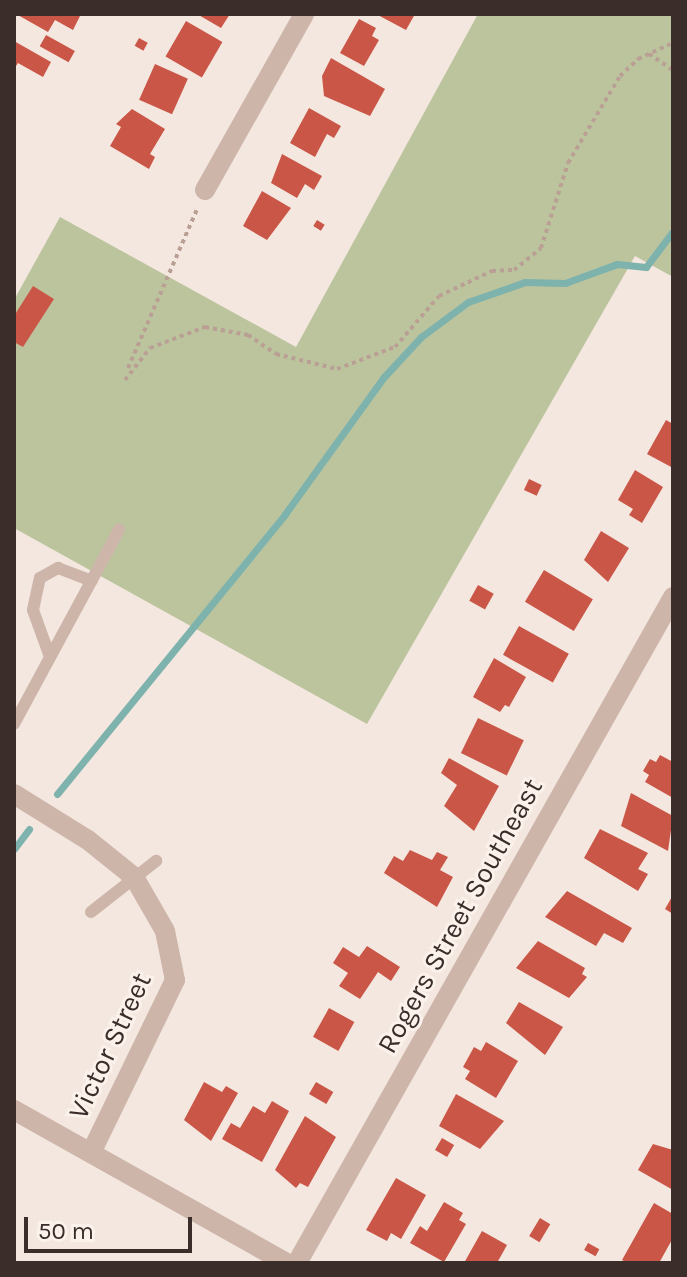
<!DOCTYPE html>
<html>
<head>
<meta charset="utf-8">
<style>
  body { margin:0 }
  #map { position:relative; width:687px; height:1277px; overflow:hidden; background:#f4e7df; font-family:Karla,sans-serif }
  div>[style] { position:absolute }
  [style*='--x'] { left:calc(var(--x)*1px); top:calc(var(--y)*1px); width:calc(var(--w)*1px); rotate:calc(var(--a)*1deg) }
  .green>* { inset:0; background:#bcc49e }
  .stream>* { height:7px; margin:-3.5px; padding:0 3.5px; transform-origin:3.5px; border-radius:3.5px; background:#7db2ad }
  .building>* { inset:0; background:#ca5647; transform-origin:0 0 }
  .path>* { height:4px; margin-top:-2px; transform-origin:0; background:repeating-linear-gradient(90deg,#b99f94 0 4px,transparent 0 8px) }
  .service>* { height:12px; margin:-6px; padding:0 6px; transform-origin:6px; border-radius:6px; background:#cdb5aa }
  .minor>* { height:20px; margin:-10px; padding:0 10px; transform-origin:10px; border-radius:10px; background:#cdb5aa }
  .tertiary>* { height:20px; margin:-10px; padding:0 10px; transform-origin:10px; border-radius:10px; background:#cdb5aa }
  span { translate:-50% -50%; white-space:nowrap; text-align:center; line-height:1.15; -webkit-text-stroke:6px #fbf2ec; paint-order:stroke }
  .street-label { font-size:28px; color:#3a2d2a }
  .frame { position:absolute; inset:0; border:16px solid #3a2d2a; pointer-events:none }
  .scale { position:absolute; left:24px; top:1217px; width:168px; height:36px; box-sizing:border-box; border:4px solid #3a2d2a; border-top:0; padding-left:10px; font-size:24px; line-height:28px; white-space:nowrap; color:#3a2d2a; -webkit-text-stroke:6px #fbf2ec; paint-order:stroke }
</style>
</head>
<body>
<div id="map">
  <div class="green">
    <div style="clip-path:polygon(478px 14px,673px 14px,673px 277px,635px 256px,367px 724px,14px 528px,14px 300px,60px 217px,296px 347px)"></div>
  </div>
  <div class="stream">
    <div style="--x:57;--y:794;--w:361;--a:-50.8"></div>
    <div style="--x:285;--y:514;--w:168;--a:-54.2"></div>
    <div style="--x:383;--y:378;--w:56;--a:-47.2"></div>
    <div style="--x:421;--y:337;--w:59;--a:-36.7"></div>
    <div style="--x:468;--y:302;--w:60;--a:-19.3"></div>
    <div style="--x:525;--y:282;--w:40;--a:1.4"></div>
    <div style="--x:565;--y:283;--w:55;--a:-20.1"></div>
    <div style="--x:617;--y:264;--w:29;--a:6"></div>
    <div style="--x:646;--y:267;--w:45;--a:-53.1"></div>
    <div style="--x:14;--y:849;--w:25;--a:-53"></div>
  </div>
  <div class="building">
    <div style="clip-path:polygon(16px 14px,76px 14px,80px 16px,73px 30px,55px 20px,48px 32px)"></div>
    <div style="clip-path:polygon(197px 14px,230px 14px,221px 28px)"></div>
    <div style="clip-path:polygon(376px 14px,415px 14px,406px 30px)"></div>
    <div style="clip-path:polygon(359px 19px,376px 28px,372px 36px,379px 40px,364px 66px,340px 53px)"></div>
    <div style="left:186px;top:21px;width:42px;height:41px;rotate:30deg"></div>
    <div style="left:46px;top:35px;width:33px;height:13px;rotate:29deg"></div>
    <div style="left:139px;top:38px;width:10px;height:9px;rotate:29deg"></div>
    <div style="clip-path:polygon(14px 41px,51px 62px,43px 77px,18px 63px,14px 69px)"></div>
    <div style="clip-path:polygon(331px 58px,385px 89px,370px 116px,324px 96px,322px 76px)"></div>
    <div style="left:155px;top:64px;width:36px;height:39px;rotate:24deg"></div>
    <div style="clip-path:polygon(309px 108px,341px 126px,334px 138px,327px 134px,315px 157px,290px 143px)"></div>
    <div style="clip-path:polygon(132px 109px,165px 129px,150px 154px,155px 157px,149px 169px,110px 146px,121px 127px,116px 124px)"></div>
    <div style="clip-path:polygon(282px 154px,322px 176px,314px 190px,305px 184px,297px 198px,271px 183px)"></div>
    <div style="clip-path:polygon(262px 191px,291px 208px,267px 240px,243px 226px)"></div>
    <div style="left:317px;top:220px;width:9px;height:7px;rotate:32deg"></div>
    <div style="clip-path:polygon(33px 286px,54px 299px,23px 347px,14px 342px,14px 316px)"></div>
    <div style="clip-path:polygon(666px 420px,673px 424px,673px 468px,647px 454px)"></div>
    <div style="clip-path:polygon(635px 470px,663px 487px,642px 523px,629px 515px,633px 509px,618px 500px)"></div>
    <div style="left:529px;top:479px;width:14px;height:12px;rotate:25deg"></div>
    <div style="clip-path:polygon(601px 531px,629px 548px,608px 582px,584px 560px)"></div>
    <div style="left:544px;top:570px;width:57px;height:37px;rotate:31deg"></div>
    <div style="left:478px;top:585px;width:18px;height:18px;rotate:29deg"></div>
    <div style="left:519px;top:626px;width:57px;height:33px;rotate:29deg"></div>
    <div style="clip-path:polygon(494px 658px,526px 677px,509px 707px,505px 705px,500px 712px,473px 697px)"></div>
    <div style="left:478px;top:718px;width:51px;height:39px;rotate:26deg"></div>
    <div style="clip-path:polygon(660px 755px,673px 762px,673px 798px,645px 782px,649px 775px,643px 771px,650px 759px,656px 762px)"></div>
    <div style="clip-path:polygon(449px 758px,499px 786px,474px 831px,444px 806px,457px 785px,441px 773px)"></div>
    <div style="clip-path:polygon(631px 793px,673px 816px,668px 851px,621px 826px)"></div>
    <div style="clip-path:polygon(600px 829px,648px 853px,638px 869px,648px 874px,638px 891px,584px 858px)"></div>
    <div style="clip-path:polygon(410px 850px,432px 860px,437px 852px,448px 857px,440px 870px,453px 877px,437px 907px,384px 873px,394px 856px,403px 861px)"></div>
    <div style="clip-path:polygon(567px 891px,632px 928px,623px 943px,604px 933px,596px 946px,545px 917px)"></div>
    <div style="clip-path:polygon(673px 895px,673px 914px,665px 909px)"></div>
    <div style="clip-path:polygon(538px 941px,585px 968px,582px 974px,587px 977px,569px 998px,516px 968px)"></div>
    <div style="clip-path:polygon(367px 946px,400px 967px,391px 981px,378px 972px,360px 999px,339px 986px,348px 973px,333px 963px,343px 947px,359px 957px)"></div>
    <div style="clip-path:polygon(519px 1002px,563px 1027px,545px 1055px,506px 1023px)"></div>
    <div style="left:329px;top:1008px;width:29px;height:33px;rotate:29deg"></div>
    <div style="clip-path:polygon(486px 1042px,518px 1061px,496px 1098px,465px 1079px,470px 1071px,463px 1067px,474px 1047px,481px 1051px)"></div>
    <div style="clip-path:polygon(204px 1082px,222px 1092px,226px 1086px,238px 1093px,211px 1141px,184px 1120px)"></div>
    <div style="left:316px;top:1082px;width:20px;height:14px;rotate:30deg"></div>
    <div style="clip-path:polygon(456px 1094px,504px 1121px,480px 1149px,439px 1126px)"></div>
    <div style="clip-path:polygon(272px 1101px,289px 1111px,262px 1162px,222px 1139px,231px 1123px,240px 1128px,253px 1106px,265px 1113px)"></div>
    <div style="clip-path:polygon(305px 1116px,336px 1137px,308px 1187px,300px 1183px,296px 1188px,275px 1170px)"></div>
    <div style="left:442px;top:1138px;width:14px;height:14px;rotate:30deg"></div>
    <div style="clip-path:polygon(653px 1144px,673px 1150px,673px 1190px,638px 1170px)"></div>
    <div style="clip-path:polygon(396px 1178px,426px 1195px,401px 1239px,391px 1233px,387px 1241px,366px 1230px)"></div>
    <div style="clip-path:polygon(444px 1202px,463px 1213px,459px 1220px,466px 1224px,444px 1262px,410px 1243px,420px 1226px,427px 1231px)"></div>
    <div style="clip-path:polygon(654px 1203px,673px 1214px,673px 1238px,659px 1263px,627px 1263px,622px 1260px)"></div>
    <div style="left:540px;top:1218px;width:12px;height:21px;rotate:31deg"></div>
    <div style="clip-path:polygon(482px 1231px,507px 1245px,497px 1263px,464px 1263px)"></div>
    <div style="left:588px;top:1243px;width:13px;height:8px;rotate:29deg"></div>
  </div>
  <div class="path">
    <div style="--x:649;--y:54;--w:29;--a:34"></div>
    <div style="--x:128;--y:368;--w:176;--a:-66.5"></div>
    <div style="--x:125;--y:380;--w:41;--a:-52"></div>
    <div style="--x:150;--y:348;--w:59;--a:-20.9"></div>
    <div style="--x:205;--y:327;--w:44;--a:10.5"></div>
    <div style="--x:248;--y:335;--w:34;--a:34"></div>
    <div style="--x:276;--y:354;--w:63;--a:13.8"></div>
    <div style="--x:337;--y:369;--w:62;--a:-20.8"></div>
    <div style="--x:395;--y:347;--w:67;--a:-49.2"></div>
    <div style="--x:439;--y:296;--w:59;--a:-25.3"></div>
    <div style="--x:492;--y:271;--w:22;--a:-3"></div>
    <div style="--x:514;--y:270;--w:35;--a:-39"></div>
    <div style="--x:541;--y:248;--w:89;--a:-72.4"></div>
    <div style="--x:568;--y:163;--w:101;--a:-59.1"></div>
    <div style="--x:620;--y:76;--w:25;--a:-43"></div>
    <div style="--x:638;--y:59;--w:38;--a:-25"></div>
  </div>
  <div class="service">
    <div style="--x:50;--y:657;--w:50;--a:-109.9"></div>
    <div style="--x:33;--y:610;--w:33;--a:-78"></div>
    <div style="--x:40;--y:578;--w:21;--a:-29"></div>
    <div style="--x:58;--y:568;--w:36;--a:21"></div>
    <div style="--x:14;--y:724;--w:221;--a:-61.6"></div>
    <div style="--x:91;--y:912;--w:83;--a:-38.1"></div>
  </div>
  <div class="minor">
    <div style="--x:205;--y:190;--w:202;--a:-60.6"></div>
    <div style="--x:14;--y:794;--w:87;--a:31.9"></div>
    <div style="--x:88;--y:840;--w:59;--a:38.8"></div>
    <div style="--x:134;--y:877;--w:62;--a:60.1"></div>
    <div style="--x:165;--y:931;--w:50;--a:78.5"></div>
    <div style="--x:175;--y:980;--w:192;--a:115.9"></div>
    <div style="--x:297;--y:1263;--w:765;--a:-60.55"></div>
  </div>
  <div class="tertiary">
    <div style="--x:14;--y:1110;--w:313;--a:29.3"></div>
  </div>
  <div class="street-label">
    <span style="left:460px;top:916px;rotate:-61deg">Rogers Street Southeast</span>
    <span style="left:110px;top:1046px;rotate:-65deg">Victor Street</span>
  </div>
  <div class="frame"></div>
  <div class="scale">50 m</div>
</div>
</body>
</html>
